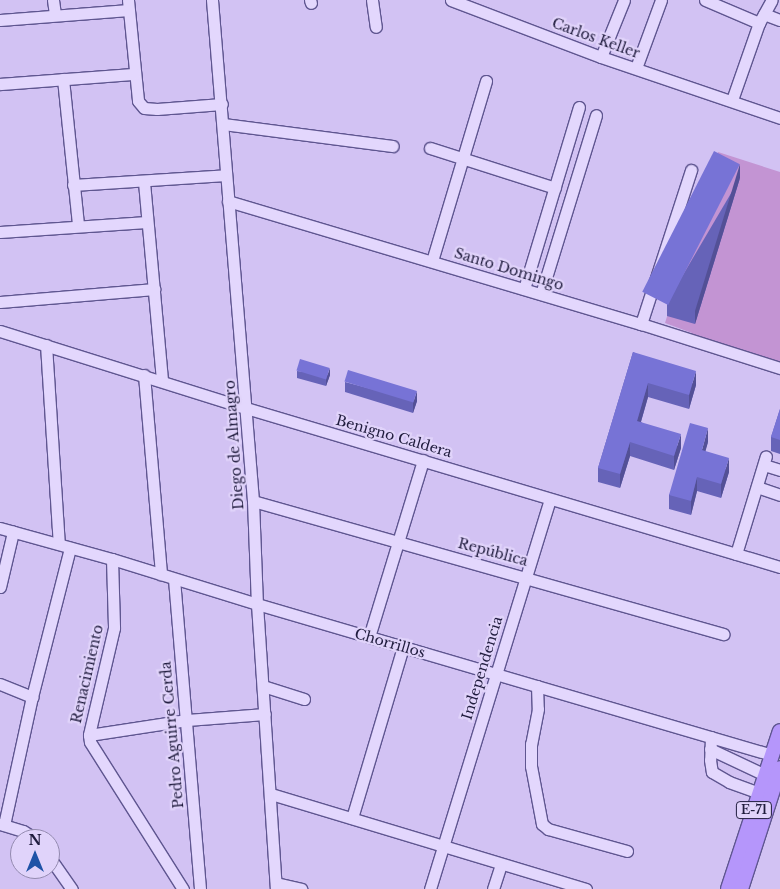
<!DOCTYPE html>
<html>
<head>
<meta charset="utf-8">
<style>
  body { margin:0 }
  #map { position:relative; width:780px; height:889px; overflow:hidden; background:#d2c2f3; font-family:"Libre Baskerville",serif }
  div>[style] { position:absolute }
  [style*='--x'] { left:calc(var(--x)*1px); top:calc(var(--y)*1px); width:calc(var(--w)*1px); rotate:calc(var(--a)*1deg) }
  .green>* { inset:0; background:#c394d3 }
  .roads { filter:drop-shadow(1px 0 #5f5690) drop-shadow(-1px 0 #5f5690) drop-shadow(0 1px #5f5690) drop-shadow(0 -1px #5f5690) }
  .minor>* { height:11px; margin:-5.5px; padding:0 5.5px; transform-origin:5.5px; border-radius:5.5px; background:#e3d7fd }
  .major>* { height:14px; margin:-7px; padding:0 7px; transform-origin:7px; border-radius:7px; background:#b596fb }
  .wall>* { inset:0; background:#6663b8 }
  .shaded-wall>* { inset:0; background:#535096 }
  .building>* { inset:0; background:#7773d6; transform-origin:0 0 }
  span { translate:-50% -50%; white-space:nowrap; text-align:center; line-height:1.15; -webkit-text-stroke:4.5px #e0d3fa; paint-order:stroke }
  .shield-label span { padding:1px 4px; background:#e0d3fa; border:1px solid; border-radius:4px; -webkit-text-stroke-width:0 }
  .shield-label { font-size:12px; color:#201c3e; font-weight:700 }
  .street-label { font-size:14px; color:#201c3e }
  .north { position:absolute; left:10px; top:829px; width:50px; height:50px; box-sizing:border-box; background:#e0d3fa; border:1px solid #938aaf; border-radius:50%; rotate:0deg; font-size:14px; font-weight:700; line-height:20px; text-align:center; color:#201c3e }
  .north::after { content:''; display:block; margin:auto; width:18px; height:22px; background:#1f53a7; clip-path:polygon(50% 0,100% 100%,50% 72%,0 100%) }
</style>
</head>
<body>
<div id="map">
  <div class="green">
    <div style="clip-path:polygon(718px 152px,780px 172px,780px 367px,690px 339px,692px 333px,665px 323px)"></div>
  </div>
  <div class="roads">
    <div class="minor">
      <div style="--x:53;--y:0;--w:15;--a:82"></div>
      <div style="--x:128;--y:0;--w:101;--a:84.3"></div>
      <div style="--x:138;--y:101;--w:9;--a:49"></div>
      <div style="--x:144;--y:108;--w:13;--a:4"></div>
      <div style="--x:157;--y:109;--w:65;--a:-4.4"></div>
      <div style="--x:212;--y:0;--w:503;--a:85.32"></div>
      <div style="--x:253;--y:501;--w:103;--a:87.8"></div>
      <div style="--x:257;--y:604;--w:286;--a:86.2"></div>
      <div style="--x:310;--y:0;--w:3;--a:72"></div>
      <div style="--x:372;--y:0;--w:27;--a:82"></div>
      <div style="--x:451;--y:0;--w:160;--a:20.8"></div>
      <div style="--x:601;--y:57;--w:189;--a:18.8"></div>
      <div style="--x:705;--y:0;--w:59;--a:23.1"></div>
      <div style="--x:764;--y:14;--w:17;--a:21"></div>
      <div style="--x:0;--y:20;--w:129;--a:-4.4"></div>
      <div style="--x:601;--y:57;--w:61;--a:-68"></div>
      <div style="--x:636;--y:68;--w:72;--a:-69.8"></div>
      <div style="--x:63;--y:79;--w:147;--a:84.1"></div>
      <div style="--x:0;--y:84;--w:134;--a:-4.3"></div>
      <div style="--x:732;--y:100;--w:82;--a:-70.7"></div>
      <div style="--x:759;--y:23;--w:26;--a:-61"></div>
      <div style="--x:223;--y:124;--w:171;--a:7.4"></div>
      <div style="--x:430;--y:148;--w:131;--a:17.7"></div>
      <div style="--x:144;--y:182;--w:199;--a:84.8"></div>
      <div style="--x:73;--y:185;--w:153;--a:-3.7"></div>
      <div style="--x:228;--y:201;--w:431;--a:16.6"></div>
      <div style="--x:641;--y:324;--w:146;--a:17.6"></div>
      <div style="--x:0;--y:232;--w:147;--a:-3.9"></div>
      <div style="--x:432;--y:261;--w:188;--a:-73.3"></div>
      <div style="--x:524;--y:289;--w:190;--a:-73.2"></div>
      <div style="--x:541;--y:294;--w:187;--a:-72.9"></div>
      <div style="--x:0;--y:302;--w:155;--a:-4.8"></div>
      <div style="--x:641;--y:324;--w:162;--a:-72"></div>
      <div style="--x:0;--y:331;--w:258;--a:17.4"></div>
      <div style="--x:246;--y:408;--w:557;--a:16.58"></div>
      <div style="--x:46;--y:345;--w:199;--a:86.3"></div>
      <div style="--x:144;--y:375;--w:200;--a:85.1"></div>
      <div style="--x:764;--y:465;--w:17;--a:17"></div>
      <div style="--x:757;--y:487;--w:24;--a:19"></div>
      <div style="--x:253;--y:501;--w:489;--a:15.8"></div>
      <div style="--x:0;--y:528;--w:116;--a:15.5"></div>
      <div style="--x:112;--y:559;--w:152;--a:17.2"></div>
      <div style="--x:257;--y:604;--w:537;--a:16.34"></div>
      <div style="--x:736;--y:554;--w:102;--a:-73"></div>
      <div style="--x:112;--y:559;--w:69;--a:88.3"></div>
      <div style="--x:114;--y:628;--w:110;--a:103.2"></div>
      <div style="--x:89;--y:735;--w:7;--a:82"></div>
      <div style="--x:90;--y:742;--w:174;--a:57.7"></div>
      <div style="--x:174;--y:579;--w:311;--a:85.2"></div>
      <div style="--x:0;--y:587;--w:57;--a:-76.7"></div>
      <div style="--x:369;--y:637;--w:185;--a:-73"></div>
      <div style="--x:0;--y:684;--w:35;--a:22"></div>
      <div style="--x:263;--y:686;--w:43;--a:17.6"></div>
      <div style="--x:537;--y:686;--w:23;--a:88"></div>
      <div style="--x:538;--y:709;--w:36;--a:101"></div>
      <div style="--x:531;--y:744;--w:22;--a:90"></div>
      <div style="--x:531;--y:766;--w:59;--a:79.3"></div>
      <div style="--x:542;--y:824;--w:8;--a:40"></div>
      <div style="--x:548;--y:829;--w:82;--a:15.6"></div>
      <div style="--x:89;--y:735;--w:99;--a:-8.7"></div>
      <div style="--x:187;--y:720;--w:78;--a:-4.4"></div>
      <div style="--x:711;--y:737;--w:23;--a:92"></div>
      <div style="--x:710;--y:760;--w:12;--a:81"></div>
      <div style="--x:712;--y:772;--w:20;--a:30"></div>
      <div style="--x:729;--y:782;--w:32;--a:20"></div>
      <div style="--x:710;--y:749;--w:61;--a:25.3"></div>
      <div style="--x:271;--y:794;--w:329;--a:16.8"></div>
      <div style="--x:352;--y:818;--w:178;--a:-73.4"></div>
      <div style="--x:0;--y:824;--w:24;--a:17"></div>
      <div style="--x:23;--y:831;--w:15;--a:32"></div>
      <div style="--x:4;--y:825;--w:131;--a:-77.7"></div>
      <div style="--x:32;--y:697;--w:154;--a:-75.7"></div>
      <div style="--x:50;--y:858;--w:38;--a:55"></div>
      <div style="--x:276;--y:883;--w:26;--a:13"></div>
      <div style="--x:430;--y:889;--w:408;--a:-72.9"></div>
      <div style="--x:493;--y:889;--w:26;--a:-72"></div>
    </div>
    <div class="major">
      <div style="--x:728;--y:889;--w:166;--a:-71.8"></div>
      <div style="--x:741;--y:889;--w:127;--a:-72.1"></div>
    </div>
  </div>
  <div class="wall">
    <div style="clip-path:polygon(740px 178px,695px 324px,667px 316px,667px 302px)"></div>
    <div style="clip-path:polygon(633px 352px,696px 385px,689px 409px,648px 397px,641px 422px,681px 448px,674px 470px,630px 456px,620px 488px,598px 482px,598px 468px)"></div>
    <div style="clip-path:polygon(297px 371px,330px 375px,326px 386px,297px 378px)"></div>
    <div style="clip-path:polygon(345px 382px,417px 401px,413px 413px,345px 392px)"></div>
    <div style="clip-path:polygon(780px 409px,780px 454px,771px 451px,771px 437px)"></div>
    <div style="clip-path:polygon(708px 442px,705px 451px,729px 472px,721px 498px,697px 491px,691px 515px,669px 509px,669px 495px)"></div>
  </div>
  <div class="shaded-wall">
    <div style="clip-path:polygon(740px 164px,740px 178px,695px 324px,695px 311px)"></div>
    <div style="clip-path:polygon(330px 368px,330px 375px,326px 386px,326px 379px)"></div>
    <div style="clip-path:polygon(696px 371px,696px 385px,689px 409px,689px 395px)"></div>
    <div style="clip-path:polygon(648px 383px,648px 397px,637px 435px,637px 421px)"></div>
    <div style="clip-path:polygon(417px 391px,417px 401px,413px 413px,413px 403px)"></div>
    <div style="clip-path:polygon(708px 428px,708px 442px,702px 464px,702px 450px)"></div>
    <div style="clip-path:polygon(681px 434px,681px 448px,674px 470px,674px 456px)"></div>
    <div style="clip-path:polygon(630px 442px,630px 456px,620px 488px,620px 474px)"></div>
    <div style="clip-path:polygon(729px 458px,729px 472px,721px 498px,721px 484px)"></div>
    <div style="clip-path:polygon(697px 477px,697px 491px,691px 515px,691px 501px)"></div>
  </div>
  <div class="building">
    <div style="left:714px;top:151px;width:29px;height:158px;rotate:27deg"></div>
    <div style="clip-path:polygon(633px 352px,696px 371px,689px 395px,648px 383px,637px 421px,681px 434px,674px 456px,630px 442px,620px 474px,598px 468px)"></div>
    <div style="left:300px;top:359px;width:31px;height:12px;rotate:17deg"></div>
    <div style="left:348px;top:370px;width:72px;height:12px;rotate:17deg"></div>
    <div style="clip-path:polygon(780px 409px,780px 440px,771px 437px)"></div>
    <div style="clip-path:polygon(690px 423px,708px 428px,702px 450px,729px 458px,721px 484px,697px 477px,691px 501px,669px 495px)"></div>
  </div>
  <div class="shield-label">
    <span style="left:754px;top:810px">E-71</span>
  </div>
  <div class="street-label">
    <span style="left:596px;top:38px;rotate:20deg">Carlos Keller</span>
    <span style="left:509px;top:269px;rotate:17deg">Santo Domingo</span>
    <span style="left:394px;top:436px;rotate:16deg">Benigno Caldera</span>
    <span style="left:234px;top:445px;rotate:-94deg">Diego de Almagro</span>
    <span style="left:493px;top:552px;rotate:15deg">República</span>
    <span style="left:390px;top:643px;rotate:16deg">Chorrillos</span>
    <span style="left:482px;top:668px;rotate:-73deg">Independencia</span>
    <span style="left:87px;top:674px;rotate:-77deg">Renacimiento</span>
    <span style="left:172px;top:735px;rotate:-95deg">Pedro Aguirre Cerda</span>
  </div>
  <div class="north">N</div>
</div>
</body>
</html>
